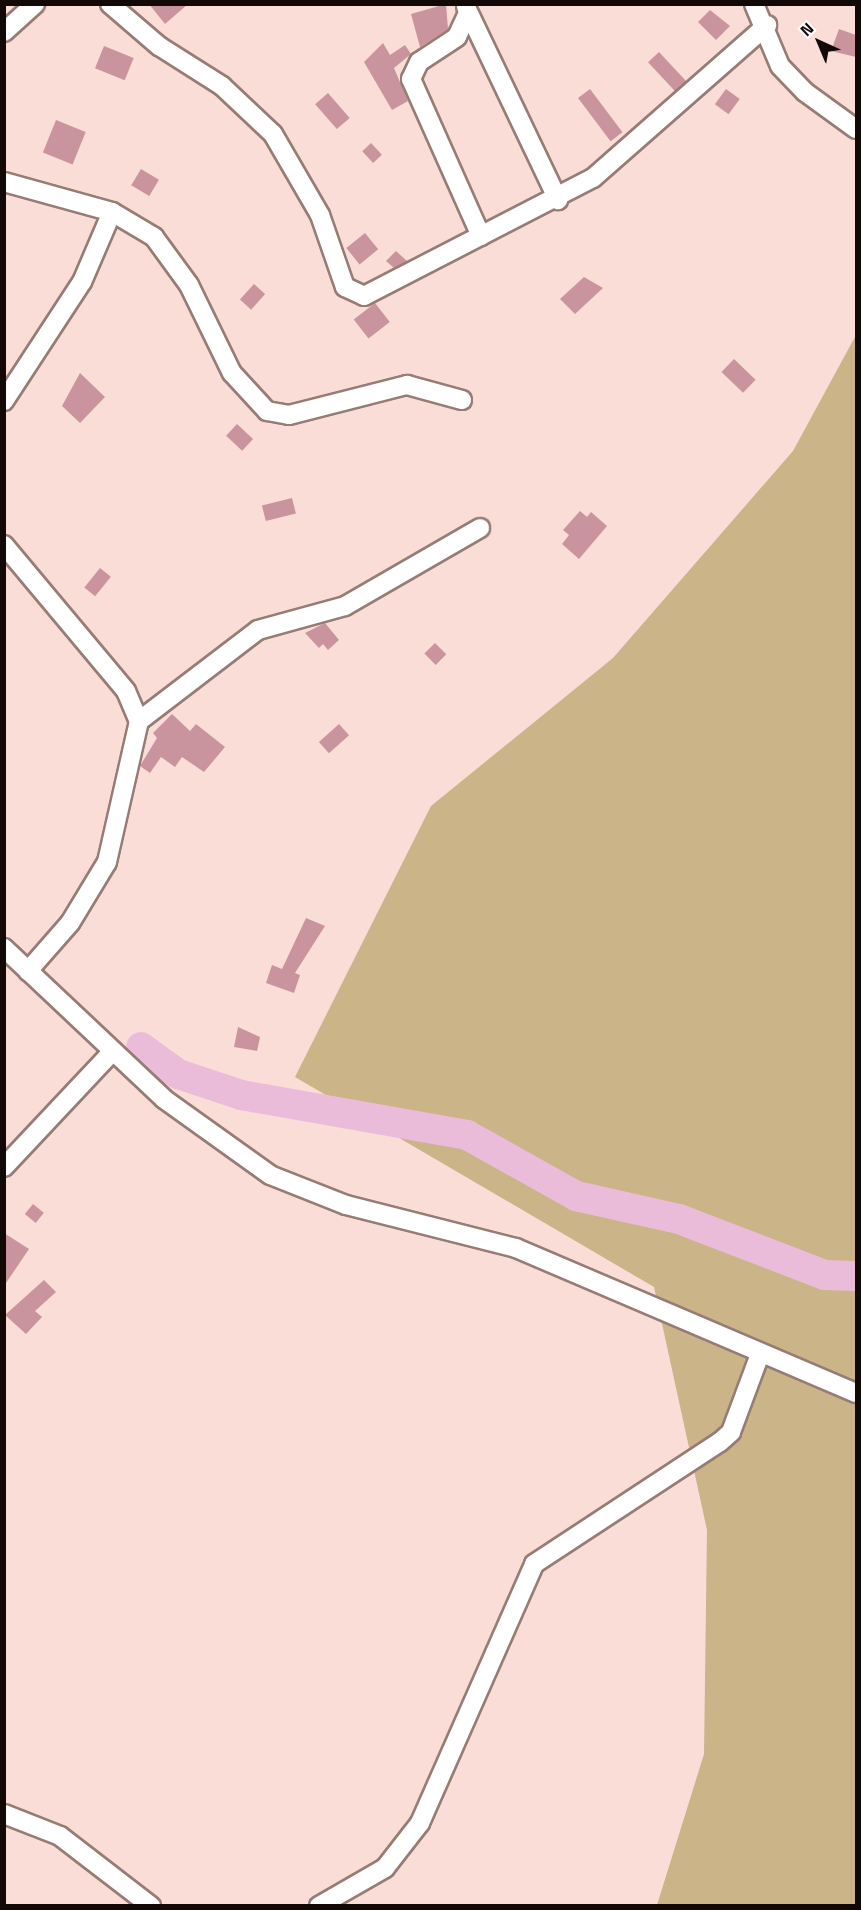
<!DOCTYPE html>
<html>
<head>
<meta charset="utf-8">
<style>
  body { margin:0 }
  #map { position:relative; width:861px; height:1910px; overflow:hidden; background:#faddd6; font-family:"Titillium Web",sans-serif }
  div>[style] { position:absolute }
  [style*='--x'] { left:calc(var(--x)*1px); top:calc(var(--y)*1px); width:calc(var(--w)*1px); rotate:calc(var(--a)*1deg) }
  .forest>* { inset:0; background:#cbb487 }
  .river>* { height:30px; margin:-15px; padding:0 15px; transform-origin:15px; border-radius:15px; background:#ebbcda }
  .building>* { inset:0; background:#ca949e; transform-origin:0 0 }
  .roads { filter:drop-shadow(2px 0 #977c76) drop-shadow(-2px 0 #977c76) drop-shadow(0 2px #977c76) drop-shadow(0 -2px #977c76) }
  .minor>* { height:18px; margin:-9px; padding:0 9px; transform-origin:9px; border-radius:9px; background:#fff }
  span { translate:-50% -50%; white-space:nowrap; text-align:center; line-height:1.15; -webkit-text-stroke:4.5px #fff; paint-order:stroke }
  .frame { position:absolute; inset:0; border:6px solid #120907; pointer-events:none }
  .north { position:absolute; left:789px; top:12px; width:60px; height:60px; -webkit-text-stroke:4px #fff; paint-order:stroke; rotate:316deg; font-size:16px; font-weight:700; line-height:24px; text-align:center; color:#120907 }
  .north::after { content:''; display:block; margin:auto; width:21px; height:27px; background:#120907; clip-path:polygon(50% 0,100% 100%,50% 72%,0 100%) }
</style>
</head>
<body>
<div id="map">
  <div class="forest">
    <div style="clip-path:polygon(856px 335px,856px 1905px,657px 1905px,704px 1754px,707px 1530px,654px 1287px,295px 1077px,431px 806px,613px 658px,793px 451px)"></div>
  </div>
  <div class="river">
    <div style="--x:141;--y:1047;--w:46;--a:36.1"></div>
    <div style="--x:178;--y:1074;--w:66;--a:18.4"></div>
    <div style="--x:241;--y:1095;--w:230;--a:10"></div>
    <div style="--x:467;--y:1135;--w:125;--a:29.2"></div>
    <div style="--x:576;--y:1196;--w:106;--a:12.6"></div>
    <div style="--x:679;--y:1219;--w:156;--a:21"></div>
    <div style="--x:825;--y:1275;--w:31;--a:2"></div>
  </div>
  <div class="building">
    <div style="clip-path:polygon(149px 4px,188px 4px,165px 24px)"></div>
    <div style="clip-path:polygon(446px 4px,448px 29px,420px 47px,411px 14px)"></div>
    <div style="clip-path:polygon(710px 10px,730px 26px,716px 40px,698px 22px)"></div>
    <div style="clip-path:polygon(839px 29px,856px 35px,856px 57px,831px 51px)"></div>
    <div style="clip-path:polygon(383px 43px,390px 55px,405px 45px,411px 54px,394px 68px,408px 101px,392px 110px,364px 62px)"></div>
    <div style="left:104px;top:46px;width:32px;height:24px;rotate:22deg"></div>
    <div style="left:659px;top:52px;width:40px;height:15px;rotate:47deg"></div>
    <div style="left:590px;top:89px;width:54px;height:15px;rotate:53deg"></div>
    <div style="left:726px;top:89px;width:17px;height:19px;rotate:36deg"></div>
    <div style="left:328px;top:93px;width:33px;height:17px;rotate:49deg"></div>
    <div style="left:56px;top:120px;width:32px;height:35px;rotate:22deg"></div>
    <div style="left:371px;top:143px;width:16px;height:12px;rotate:47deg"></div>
    <div style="left:141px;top:169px;width:21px;height:19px;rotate:31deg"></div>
    <div style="left:365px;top:233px;width:21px;height:24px;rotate:51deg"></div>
    <div style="clip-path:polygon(396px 251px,407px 261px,394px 268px,386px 261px)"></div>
    <div style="clip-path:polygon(584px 277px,603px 288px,575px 314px,560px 299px)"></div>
    <div style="left:254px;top:284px;width:15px;height:21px;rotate:42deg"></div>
    <div style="left:375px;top:303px;width:24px;height:27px;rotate:52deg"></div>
    <div style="left:734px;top:359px;width:30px;height:18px;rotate:44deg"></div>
    <div style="clip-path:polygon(80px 373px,105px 397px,80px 423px,62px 406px)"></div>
    <div style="left:237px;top:424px;width:22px;height:16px;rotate:43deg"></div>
    <div style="left:292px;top:498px;width:16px;height:31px;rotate:76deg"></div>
    <div style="clip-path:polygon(580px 511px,587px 517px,591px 512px,607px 526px,579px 559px,562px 544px,569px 535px,563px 530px)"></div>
    <div style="left:100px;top:568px;width:14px;height:25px;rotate:39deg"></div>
    <div style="clip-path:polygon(325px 623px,339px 640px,328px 650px,323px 644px,319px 648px,305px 633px)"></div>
    <div style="left:435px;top:643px;width:16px;height:15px;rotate:45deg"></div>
    <div style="clip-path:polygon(172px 714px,190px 731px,196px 724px,225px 747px,204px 772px,182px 757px,175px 767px,161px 757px,150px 773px,140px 766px,157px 738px,153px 733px)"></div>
    <div style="left:339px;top:724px;width:15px;height:27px;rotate:48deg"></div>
    <div style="clip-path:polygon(306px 918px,325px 926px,295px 973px,300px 975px,294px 993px,266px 983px,272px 965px,282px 969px)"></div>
    <div style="clip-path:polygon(238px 1027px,260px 1037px,257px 1051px,234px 1047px)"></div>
    <div style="left:33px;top:1204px;width:14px;height:13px;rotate:39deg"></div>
    <div style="clip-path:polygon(4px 1233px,29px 1249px,4px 1286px)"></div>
    <div style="clip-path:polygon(44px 1280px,56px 1292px,35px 1311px,42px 1317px,26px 1334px,5px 1315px)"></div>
  </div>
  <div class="roads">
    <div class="minor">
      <div style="--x:110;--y:4;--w:65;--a:40.6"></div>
      <div style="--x:159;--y:46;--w:75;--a:32.4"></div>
      <div style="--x:222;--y:86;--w:70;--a:43.3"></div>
      <div style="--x:273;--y:134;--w:94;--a:59.9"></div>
      <div style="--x:320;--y:215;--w:76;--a:70.9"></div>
      <div style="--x:345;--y:287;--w:21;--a:25"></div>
      <div style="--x:364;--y:296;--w:258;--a:-27.3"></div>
      <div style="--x:593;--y:178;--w:232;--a:-41.3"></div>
      <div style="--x:754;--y:4;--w:67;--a:67.2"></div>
      <div style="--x:780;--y:66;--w:36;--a:46"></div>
      <div style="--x:805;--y:92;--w:63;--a:36"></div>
      <div style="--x:466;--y:7;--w:214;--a:64.5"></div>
      <div style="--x:468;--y:13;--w:26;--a:115"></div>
      <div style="--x:457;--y:37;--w:45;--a:146.7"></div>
      <div style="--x:419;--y:62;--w:19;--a:115"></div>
      <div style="--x:411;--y:79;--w:172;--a:66"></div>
      <div style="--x:4;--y:32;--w:42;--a:-42.1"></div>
      <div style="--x:4;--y:182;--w:112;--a:15.5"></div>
      <div style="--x:112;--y:212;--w:49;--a:30.8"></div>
      <div style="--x:154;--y:237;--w:59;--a:53.9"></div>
      <div style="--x:189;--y:285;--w:98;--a:64"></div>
      <div style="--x:232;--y:373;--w:52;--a:47.4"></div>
      <div style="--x:267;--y:411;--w:22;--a:10"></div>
      <div style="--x:289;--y:415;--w:122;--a:-14.3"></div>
      <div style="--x:407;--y:385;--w:57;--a:15.3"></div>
      <div style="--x:4;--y:401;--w:142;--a:-56.8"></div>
      <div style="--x:82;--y:282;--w:76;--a:-66.8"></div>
      <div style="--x:4;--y:545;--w:190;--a:50.1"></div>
      <div style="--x:126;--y:691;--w:33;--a:67"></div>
      <div style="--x:139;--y:721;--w:145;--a:102.8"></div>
      <div style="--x:107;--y:862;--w:71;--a:121.2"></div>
      <div style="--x:70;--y:923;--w:64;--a:131.2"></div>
      <div style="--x:139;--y:721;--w:150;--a:-37.4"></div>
      <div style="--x:258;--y:630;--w:90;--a:-15.4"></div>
      <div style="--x:345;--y:606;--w:156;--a:-30"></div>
      <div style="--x:4;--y:948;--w:220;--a:43.3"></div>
      <div style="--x:164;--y:1099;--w:130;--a:35.6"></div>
      <div style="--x:270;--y:1175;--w:82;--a:21.5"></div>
      <div style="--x:346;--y:1205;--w:175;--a:14.2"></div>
      <div style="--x:516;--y:1248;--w:370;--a:23.1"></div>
      <div style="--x:4;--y:1167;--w:159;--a:-46.8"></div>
      <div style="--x:4;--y:1814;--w:60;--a:21.4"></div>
      <div style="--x:60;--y:1836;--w:115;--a:37.6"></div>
      <div style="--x:319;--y:1906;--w:76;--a:-29.9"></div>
      <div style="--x:385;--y:1868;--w:57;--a:-52.1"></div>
      <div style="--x:420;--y:1823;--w:283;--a:-66.2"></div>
      <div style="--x:534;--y:1564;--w:222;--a:-33.3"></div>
      <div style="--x:720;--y:1442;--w:15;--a:-42"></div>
      <div style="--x:731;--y:1432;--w:83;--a:-69.6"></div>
    </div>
  </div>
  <div class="frame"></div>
  <div class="north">N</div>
</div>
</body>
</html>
